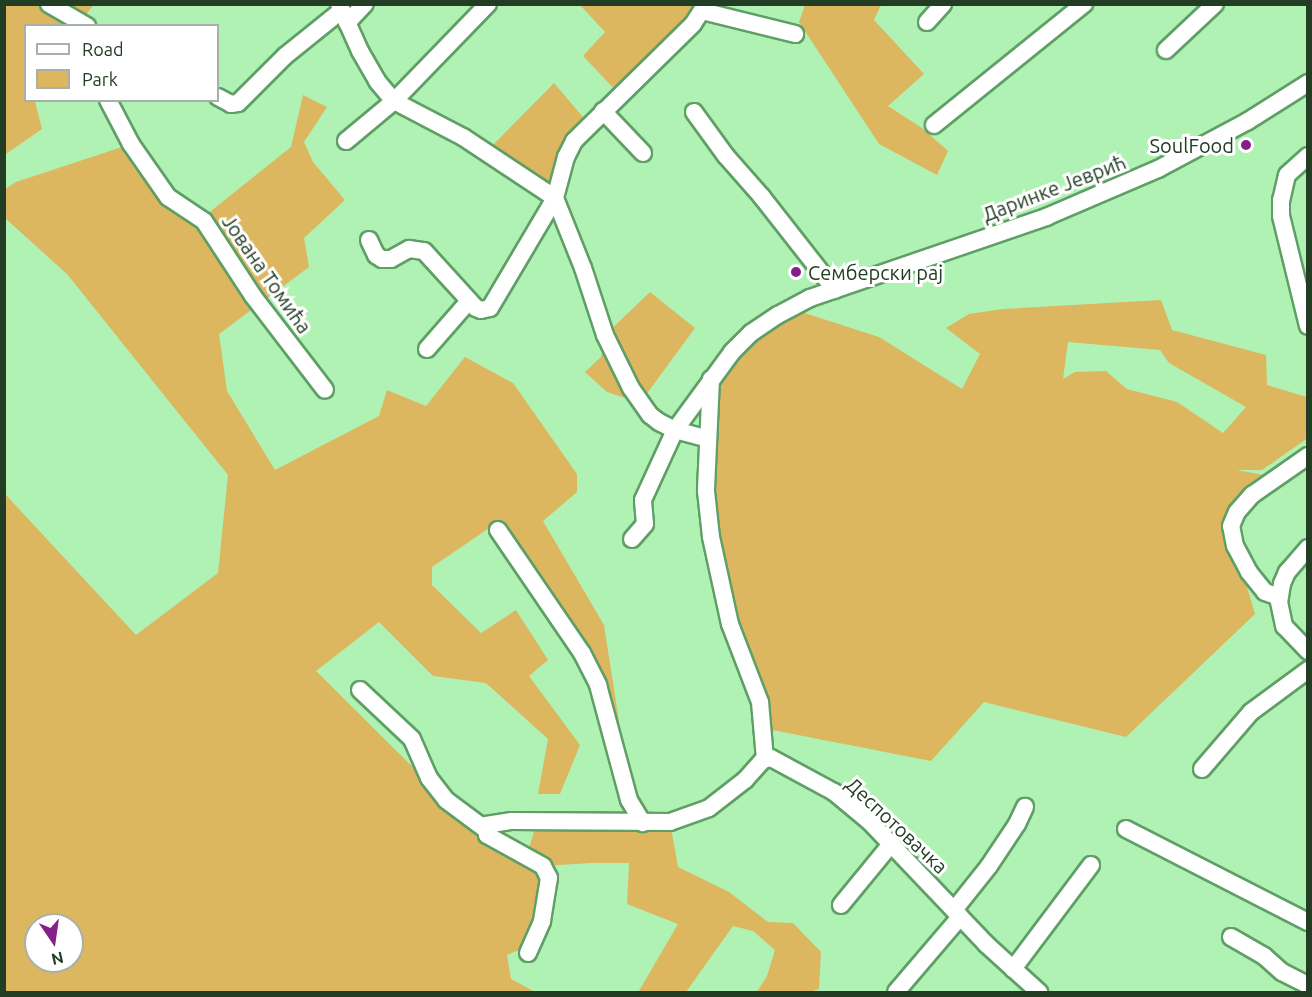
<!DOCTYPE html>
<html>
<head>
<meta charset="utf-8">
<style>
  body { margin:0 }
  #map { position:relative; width:1312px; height:997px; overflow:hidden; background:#aff2b4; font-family:Ubuntu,sans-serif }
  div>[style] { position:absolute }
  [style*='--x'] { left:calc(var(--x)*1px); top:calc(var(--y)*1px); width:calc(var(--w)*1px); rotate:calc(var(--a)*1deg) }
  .green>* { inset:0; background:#dcb760 }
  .roads { filter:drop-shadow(2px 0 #5f9f66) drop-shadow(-2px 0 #5f9f66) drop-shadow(0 2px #5f9f66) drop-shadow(0 -2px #5f9f66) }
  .minor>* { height:16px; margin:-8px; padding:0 8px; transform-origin:8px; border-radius:8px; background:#fff }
  .dots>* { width:16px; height:16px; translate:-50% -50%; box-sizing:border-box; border:3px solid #fff; border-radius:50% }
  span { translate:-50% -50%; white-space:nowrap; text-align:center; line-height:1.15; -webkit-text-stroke:6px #fff; paint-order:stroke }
  .poi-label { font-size:20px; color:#223d24 }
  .right { translate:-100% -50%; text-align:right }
  .left { translate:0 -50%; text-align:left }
  .street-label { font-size:20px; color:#223d24 }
  .frame { position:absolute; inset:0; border:6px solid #223d24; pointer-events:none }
  .legend { position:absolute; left:24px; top:24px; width:195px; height:78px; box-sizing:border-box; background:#fff; border:2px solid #a7b1a7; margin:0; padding:8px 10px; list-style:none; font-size:18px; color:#223d24 }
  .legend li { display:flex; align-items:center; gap:12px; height:30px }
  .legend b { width:30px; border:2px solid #a7b1a7 }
  .north { position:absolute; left:24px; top:913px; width:60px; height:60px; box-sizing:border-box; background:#fff; border:2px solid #a7b1a7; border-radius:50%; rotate:167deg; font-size:16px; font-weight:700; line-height:24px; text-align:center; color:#223d24 }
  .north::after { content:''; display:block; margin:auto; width:21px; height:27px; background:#852089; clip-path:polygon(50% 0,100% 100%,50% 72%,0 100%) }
</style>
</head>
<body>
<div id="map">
  <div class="green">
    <div style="clip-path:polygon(4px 5px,93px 5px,79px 25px,26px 26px,26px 100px,35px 101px,42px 129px,6px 154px)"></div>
    <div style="clip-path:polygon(580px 5px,706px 5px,620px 95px,583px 56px,605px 32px)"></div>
    <div style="clip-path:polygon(805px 5px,881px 5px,874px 20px,924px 74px,888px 106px,922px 128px,948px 151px,937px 175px,879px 144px,799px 22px)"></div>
    <div style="clip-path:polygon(554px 83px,589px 124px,555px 198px,486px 152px)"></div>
    <div style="clip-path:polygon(evenodd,303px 95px,327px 107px,304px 142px,313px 162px,345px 200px,304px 238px,309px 267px,219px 334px,227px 391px,275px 470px,379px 416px,387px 390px,426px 406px,465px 357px,513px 383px,577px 474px,577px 492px,543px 521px,604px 625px,621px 734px,573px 643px,498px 522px,432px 567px,432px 585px,481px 633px,516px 610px,548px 660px,529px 676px,580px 745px,560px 794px,538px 794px,548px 739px,486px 683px,433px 676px,379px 622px,316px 671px,446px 800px,527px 854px,537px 822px,670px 822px,678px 867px,729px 892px,768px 922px,793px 923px,821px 952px,819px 989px,809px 992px,757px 992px,767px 976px,775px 950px,753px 931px,733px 926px,686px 992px,641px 992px,639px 991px,678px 924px,627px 904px,629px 863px,591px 863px,543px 866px,549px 878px,524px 948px,507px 955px,511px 979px,535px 992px,5px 992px,5px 494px,136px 635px,218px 573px,228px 475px,67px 274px,5px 218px,5px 189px,16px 182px,131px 144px,168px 197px,204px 221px,211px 211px,291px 147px,303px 95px,36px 925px,72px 925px,72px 961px,36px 961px,36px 925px)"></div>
    <div style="clip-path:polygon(650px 292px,695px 328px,640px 403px,607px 392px,585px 372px,601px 357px,605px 335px)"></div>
    <div style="clip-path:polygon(evenodd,1161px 300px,1172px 330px,1266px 355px,1267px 385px,1307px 397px,1307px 437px,1305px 440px,1262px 470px,1237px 470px,1275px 477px,1244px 504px,1235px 546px,1255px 614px,1126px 737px,984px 702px,931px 761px,762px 728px,711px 537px,711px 379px,789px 308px,879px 337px,962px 389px,980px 354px,946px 328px,969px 314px,1003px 309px,1161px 300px,1068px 342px,1160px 350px,1169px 363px,1246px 407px,1223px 433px,1177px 402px,1127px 389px,1106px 371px,1075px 372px,1063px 379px,1068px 342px)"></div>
  </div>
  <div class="roads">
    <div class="minor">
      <div style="--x:49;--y:4;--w:44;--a:30.1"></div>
      <div style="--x:339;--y:4;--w:51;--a:65.9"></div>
      <div style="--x:360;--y:51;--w:34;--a:60"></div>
      <div style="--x:377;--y:81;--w:26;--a:50"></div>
      <div style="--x:394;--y:101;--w:78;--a:27.6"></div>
      <div style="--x:463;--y:137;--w:110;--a:33.5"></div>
      <div style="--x:555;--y:198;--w:75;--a:68.2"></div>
      <div style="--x:583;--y:268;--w:71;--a:71.8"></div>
      <div style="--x:605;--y:335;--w:59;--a:63.9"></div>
      <div style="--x:631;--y:388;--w:33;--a:55"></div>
      <div style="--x:650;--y:415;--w:11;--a:38"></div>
      <div style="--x:659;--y:422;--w:18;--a:27"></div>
      <div style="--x:675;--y:430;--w:34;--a:15"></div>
      <div style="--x:702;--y:11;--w:96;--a:13.9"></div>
      <div style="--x:927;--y:22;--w:24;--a:-48"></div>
      <div style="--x:347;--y:23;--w:26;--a:-47"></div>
      <div style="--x:1166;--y:50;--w:67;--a:-43.2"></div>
      <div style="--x:218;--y:97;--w:15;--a:28"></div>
      <div style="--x:231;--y:104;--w:7;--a:-8"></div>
      <div style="--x:238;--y:103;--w:66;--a:-45"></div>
      <div style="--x:285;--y:56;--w:73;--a:-38.9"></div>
      <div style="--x:108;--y:100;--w:50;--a:62.4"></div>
      <div style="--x:131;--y:144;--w:65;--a:55.1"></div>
      <div style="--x:168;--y:197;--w:43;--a:33.7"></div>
      <div style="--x:204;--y:221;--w:90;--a:56.8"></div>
      <div style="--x:253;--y:296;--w:118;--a:52.5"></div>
      <div style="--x:603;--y:111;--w:58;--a:46.4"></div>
      <div style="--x:694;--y:112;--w:54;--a:54"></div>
      <div style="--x:726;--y:156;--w:55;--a:48.7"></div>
      <div style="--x:762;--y:197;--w:118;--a:51.9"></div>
      <div style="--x:934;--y:125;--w:193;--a:-38.9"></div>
      <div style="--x:346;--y:141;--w:62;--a:-39.8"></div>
      <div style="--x:394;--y:101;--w:135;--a:-45.9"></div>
      <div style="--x:1308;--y:156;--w:28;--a:138"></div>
      <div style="--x:1287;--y:175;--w:26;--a:103"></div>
      <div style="--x:1281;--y:200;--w:16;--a:90"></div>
      <div style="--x:1281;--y:216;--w:113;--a:76.2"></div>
      <div style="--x:369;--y:240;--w:17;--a:65"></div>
      <div style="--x:376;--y:255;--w:7;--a:34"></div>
      <div style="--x:382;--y:259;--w:9;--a:0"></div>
      <div style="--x:391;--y:259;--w:21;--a:-29"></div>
      <div style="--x:409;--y:249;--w:15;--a:8"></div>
      <div style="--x:424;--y:251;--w:77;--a:47.6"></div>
      <div style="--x:476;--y:308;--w:5;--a:22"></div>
      <div style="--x:481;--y:310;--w:9;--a:-13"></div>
      <div style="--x:490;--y:308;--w:128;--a:-59.4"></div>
      <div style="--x:555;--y:198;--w:42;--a:-75"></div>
      <div style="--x:566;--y:157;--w:18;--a:-63"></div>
      <div style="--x:574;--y:141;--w:167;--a:-44.5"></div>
      <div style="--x:693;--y:24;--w:24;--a:-57"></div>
      <div style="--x:427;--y:349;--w:64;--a:-48.8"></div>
      <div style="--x:711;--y:379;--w:112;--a:92.6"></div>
      <div style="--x:706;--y:491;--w:46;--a:83.8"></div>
      <div style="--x:711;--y:537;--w:89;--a:77.7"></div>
      <div style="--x:730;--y:624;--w:84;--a:69"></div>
      <div style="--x:760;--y:702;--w:57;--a:85"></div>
      <div style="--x:498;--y:530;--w:149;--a:55.7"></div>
      <div style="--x:582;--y:653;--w:36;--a:63"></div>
      <div style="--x:598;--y:685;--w:119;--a:74.9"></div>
      <div style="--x:629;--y:800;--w:27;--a:59"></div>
      <div style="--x:632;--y:539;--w:20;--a:-49"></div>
      <div style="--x:645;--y:524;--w:24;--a:-95"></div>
      <div style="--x:643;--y:500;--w:77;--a:-65.4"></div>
      <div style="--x:675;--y:430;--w:97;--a:-53.8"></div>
      <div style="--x:732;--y:352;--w:27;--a:-45"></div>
      <div style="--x:751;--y:333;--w:32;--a:-34"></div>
      <div style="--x:778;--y:315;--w:36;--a:-28"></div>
      <div style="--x:810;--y:298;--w:250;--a:-18.9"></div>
      <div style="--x:1046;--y:217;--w:122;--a:-23.2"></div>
      <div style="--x:1158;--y:169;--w:102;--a:-28.1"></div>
      <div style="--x:1248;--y:121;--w:71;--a:-32.3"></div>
      <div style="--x:1308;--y:548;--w:32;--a:131"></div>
      <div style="--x:1287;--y:572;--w:13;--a:113"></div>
      <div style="--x:1282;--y:584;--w:18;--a:99"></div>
      <div style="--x:1279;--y:602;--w:25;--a:78"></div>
      <div style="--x:1284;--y:626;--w:35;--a:46"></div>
      <div style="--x:1279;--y:597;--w:15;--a:-160"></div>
      <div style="--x:1265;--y:592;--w:26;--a:-129"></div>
      <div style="--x:1249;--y:572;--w:30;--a:-118"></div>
      <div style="--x:1235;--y:546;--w:20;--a:-101"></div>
      <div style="--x:1231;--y:526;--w:15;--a:-67"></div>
      <div style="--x:1237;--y:512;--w:23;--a:-49"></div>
      <div style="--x:1252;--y:495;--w:68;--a:-34.9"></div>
      <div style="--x:360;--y:690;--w:71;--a:43.3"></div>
      <div style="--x:412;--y:739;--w:43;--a:66.4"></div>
      <div style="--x:429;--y:778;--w:28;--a:52"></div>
      <div style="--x:446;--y:800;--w:49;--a:36.6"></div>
      <div style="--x:1202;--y:769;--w:75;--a:-49.3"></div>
      <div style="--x:1251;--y:712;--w:71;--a:-36.4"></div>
      <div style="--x:1126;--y:829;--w:204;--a:27.1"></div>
      <div style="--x:841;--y:905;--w:80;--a:-50.6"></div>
      <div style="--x:954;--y:910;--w:56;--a:-51.5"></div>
      <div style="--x:989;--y:866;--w:50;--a:-56.3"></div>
      <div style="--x:1017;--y:824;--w:19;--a:-65"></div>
      <div style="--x:1231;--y:937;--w:38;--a:30"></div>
      <div style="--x:1264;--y:956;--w:24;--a:42"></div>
      <div style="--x:1282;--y:972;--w:29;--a:27"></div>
      <div style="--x:528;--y:953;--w:35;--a:-66"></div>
      <div style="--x:542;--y:921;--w:44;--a:-80.8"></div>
      <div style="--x:549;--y:878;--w:13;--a:-117"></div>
      <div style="--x:543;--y:866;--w:64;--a:-151"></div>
      <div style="--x:487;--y:835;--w:10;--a:-96"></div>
      <div style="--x:486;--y:825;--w:26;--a:-9"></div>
      <div style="--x:512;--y:821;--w:158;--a:0.4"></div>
      <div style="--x:670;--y:822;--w:41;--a:-19.7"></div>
      <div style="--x:709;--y:808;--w:46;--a:-37.9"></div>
      <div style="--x:745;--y:780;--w:27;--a:-48"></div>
      <div style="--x:763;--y:760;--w:8;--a:-14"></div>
      <div style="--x:771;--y:758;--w:72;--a:28.4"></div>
      <div style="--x:834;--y:792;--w:47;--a:39.8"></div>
      <div style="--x:870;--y:822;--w:168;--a:46.4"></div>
      <div style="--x:986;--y:944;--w:72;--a:42.2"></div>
      <div style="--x:1013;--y:969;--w:130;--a:-53.1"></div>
      <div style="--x:896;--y:992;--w:99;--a:-49.5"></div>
    </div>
  </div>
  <div class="dots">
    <div style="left:1246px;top:145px;background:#852089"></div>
    <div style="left:796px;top:272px;background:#852089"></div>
  </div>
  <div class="poi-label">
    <span class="right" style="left:1234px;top:145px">SoulFood</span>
    <span class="left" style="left:808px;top:272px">Семберски рај</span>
  </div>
  <div class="street-label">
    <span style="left:1054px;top:188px;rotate:-21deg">Даринке Јеврић</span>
    <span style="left:267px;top:274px;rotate:55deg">Јована Томића</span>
    <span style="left:897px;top:825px;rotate:43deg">Деспотовачка</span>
  </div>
  <div class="frame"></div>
  <ul class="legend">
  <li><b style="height:8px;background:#fff"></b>Road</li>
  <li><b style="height:16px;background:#dcb760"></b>Park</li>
  </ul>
  <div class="north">N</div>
</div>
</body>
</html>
